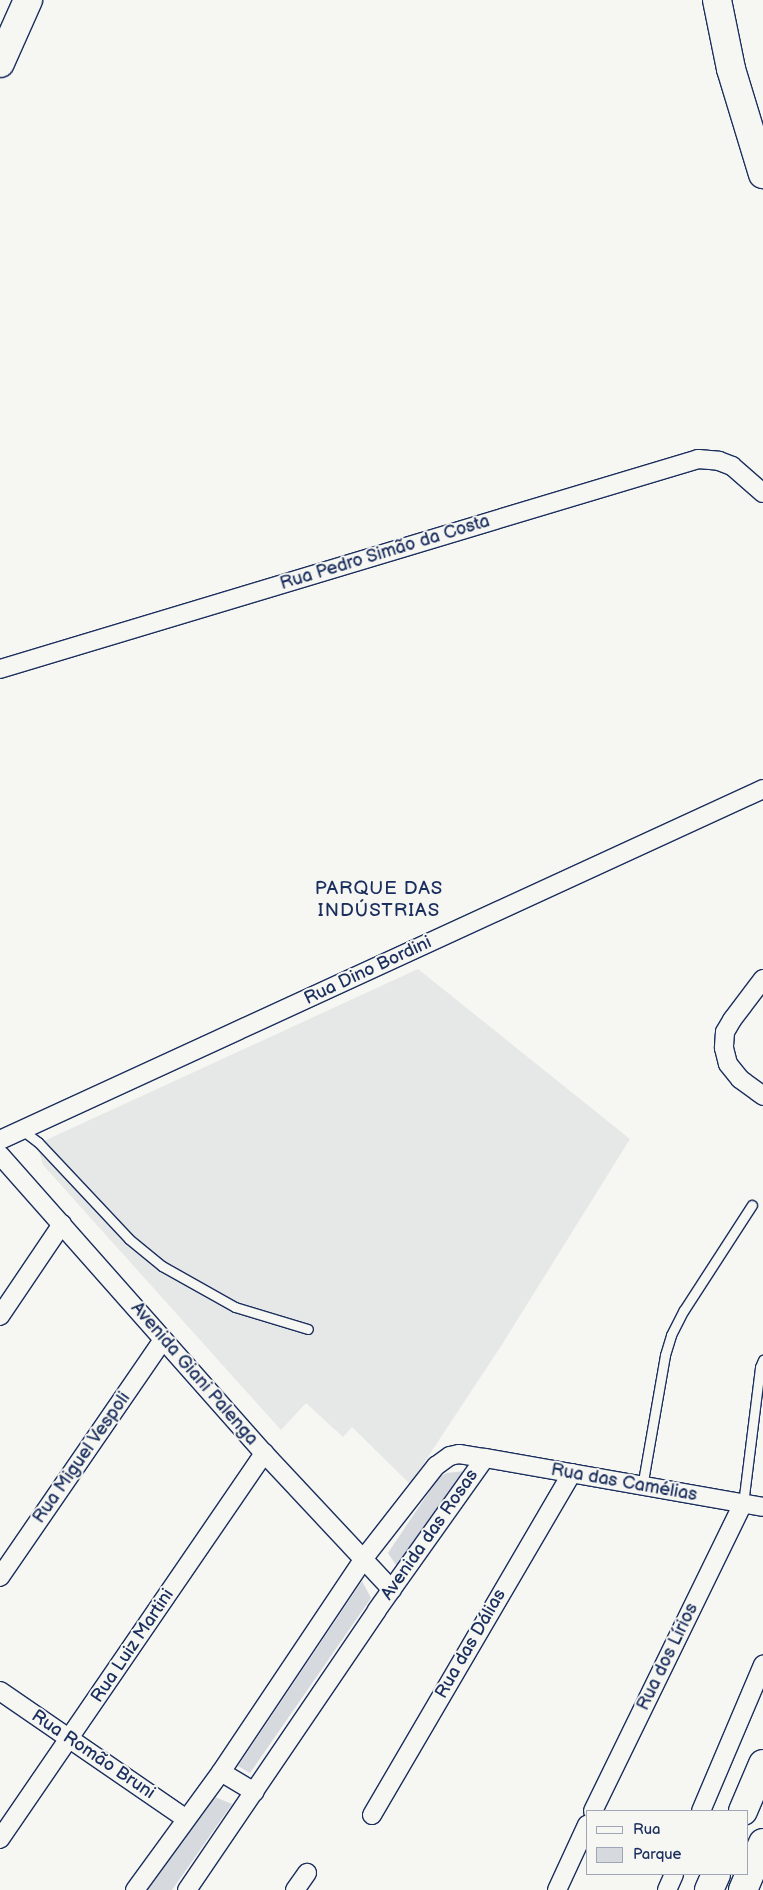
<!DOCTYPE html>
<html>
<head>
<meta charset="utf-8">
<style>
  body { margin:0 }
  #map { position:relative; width:763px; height:1890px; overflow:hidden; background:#f6f6f2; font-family:"Balsamiq Sans",sans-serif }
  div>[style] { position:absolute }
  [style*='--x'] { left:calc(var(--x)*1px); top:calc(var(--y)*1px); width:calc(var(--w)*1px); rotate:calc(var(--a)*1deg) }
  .built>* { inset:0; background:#e6e7e7 }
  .green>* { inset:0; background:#d6d9dd }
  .roads { filter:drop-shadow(1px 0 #1b2f5e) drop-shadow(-1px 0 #1b2f5e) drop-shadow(0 1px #1b2f5e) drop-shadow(0 -1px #1b2f5e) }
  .lane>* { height:9px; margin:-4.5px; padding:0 4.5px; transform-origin:4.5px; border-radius:4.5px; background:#f6f6f2 }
  .street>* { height:18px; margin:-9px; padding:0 9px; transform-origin:9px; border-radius:9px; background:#f6f6f2 }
  .primary>* { height:28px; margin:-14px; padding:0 14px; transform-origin:14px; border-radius:14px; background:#f6f6f2 }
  span { translate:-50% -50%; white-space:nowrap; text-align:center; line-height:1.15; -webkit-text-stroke:4px #f6f6f2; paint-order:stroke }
  .street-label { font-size:18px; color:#1b2f5e }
  .neighbourhood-label { font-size:19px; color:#1b2f5e; letter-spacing:1px }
  .legend { position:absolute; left:586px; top:1810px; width:162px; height:65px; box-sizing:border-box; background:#f6f6f2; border:1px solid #9ea6b7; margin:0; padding:6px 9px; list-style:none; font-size:15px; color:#1b2f5e }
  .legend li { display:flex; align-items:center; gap:10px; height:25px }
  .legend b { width:25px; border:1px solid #9ea6b7 }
</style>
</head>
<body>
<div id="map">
  <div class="built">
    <div style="clip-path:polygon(418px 969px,630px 1139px,501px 1346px,410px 1484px,352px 1427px,343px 1437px,306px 1403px,281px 1430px,43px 1165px,39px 1152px,44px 1141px)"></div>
  </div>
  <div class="green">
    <div style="clip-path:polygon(465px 1471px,398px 1568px,388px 1553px,439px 1477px,447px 1473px)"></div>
    <div style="clip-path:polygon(362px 1581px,371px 1598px,250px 1773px,238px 1766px)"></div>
    <div style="clip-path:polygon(215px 1797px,232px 1804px,172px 1890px,147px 1890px)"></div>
  </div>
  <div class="roads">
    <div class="lane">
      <div style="--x:22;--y:1130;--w:20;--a:37"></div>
      <div style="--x:38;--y:1142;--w:133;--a:46.8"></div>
      <div style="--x:129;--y:1239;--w:43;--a:39.3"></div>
      <div style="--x:162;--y:1266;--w:84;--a:29.3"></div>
      <div style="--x:235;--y:1307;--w:76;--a:16.8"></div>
      <div style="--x:642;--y:1487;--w:134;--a:-80.1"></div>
      <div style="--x:665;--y:1355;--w:21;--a:-73"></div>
      <div style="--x:671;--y:1335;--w:28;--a:-63"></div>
      <div style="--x:684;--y:1310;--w:125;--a:-57.1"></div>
      <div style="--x:743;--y:1504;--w:138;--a:-82.9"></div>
      <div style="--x:760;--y:1367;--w:8;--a:-67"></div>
    </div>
    <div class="street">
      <div style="--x:0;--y:669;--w:729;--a:-16.74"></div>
      <div style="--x:698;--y:459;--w:21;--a:5"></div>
      <div style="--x:719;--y:461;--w:14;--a:21"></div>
      <div style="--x:732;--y:466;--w:41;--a:41.1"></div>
      <div style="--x:763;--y:979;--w:51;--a:127.1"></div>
      <div style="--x:732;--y:1020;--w:14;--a:120"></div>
      <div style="--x:725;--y:1032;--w:16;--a:94"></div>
      <div style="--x:724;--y:1048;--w:16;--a:76"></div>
      <div style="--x:728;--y:1064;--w:19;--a:51"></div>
      <div style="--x:740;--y:1079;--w:29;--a:36"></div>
      <div style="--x:0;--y:1140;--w:840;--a:-24.7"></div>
      <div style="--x:0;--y:1155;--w:398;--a:48.5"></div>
      <div style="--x:264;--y:1453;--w:187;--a:46.9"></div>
      <div style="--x:0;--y:1316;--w:111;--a:-56"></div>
      <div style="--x:0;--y:1577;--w:288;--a:-55.5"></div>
      <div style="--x:0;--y:1691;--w:226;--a:34.5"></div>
      <div style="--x:221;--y:1772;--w:39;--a:31"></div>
      <div style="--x:593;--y:1811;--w:342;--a:-64"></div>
      <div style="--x:701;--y:1811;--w:159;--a:-67"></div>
      <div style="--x:372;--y:1815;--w:396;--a:-59.7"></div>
      <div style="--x:0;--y:1839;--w:468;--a:-55.6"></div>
      <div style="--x:135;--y:1890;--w:146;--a:-53.9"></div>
      <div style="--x:221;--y:1772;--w:257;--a:-56.2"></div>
      <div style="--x:364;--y:1558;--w:117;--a:-52"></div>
      <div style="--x:436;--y:1466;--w:17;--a:-36"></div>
      <div style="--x:450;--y:1456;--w:9;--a:-13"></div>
      <div style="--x:459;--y:1454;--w:26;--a:9"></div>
      <div style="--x:485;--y:1458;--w:282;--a:10"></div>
      <div style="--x:187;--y:1890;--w:338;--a:-55.8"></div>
      <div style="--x:377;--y:1610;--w:186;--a:-54.6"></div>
      <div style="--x:295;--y:1890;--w:21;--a:-55"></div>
      <div style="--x:557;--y:1890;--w:72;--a:-65.2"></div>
      <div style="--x:667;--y:1890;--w:17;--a:-66"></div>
    </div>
    <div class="primary">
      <div style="--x:717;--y:0;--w:70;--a:78.5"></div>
      <div style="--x:731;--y:69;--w:110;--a:73.1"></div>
      <div style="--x:0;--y:63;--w:69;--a:-66"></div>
      <div style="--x:743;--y:1811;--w:51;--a:-66.9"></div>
      <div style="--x:709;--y:1890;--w:17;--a:-66"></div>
      <div style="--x:743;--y:1890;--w:51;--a:-66.9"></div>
    </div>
  </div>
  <div class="street-label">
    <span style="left:385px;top:553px;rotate:-17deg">Rua Pedro Simão da Costa</span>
    <span style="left:368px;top:971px;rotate:-25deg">Rua Dino Bordini</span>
    <span style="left:194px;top:1374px;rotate:49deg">Avenida Giani Palenga</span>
    <span style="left:82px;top:1458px;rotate:-55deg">Rua Miguel Vespoli</span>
    <span style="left:624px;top:1483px;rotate:10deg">Rua das Camélias</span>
    <span style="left:430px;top:1535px;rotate:-55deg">Avenida das Rosas</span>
    <span style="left:471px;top:1644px;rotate:-60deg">Rua das Dálias</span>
    <span style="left:133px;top:1646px;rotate:-56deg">Rua Luiz Martini</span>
    <span style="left:668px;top:1657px;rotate:-64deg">Rua dos Lírios</span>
    <span style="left:93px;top:1755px;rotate:34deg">Rua Romão Bruni</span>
  </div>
  <div class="neighbourhood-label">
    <span style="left:379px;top:900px">PARQUE DAS<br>INDÚSTRIAS</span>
  </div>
  <ul class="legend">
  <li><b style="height:6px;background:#f6f6f2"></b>Rua</li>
  <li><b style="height:14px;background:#d6d9dd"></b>Parque</li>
  </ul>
</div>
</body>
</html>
